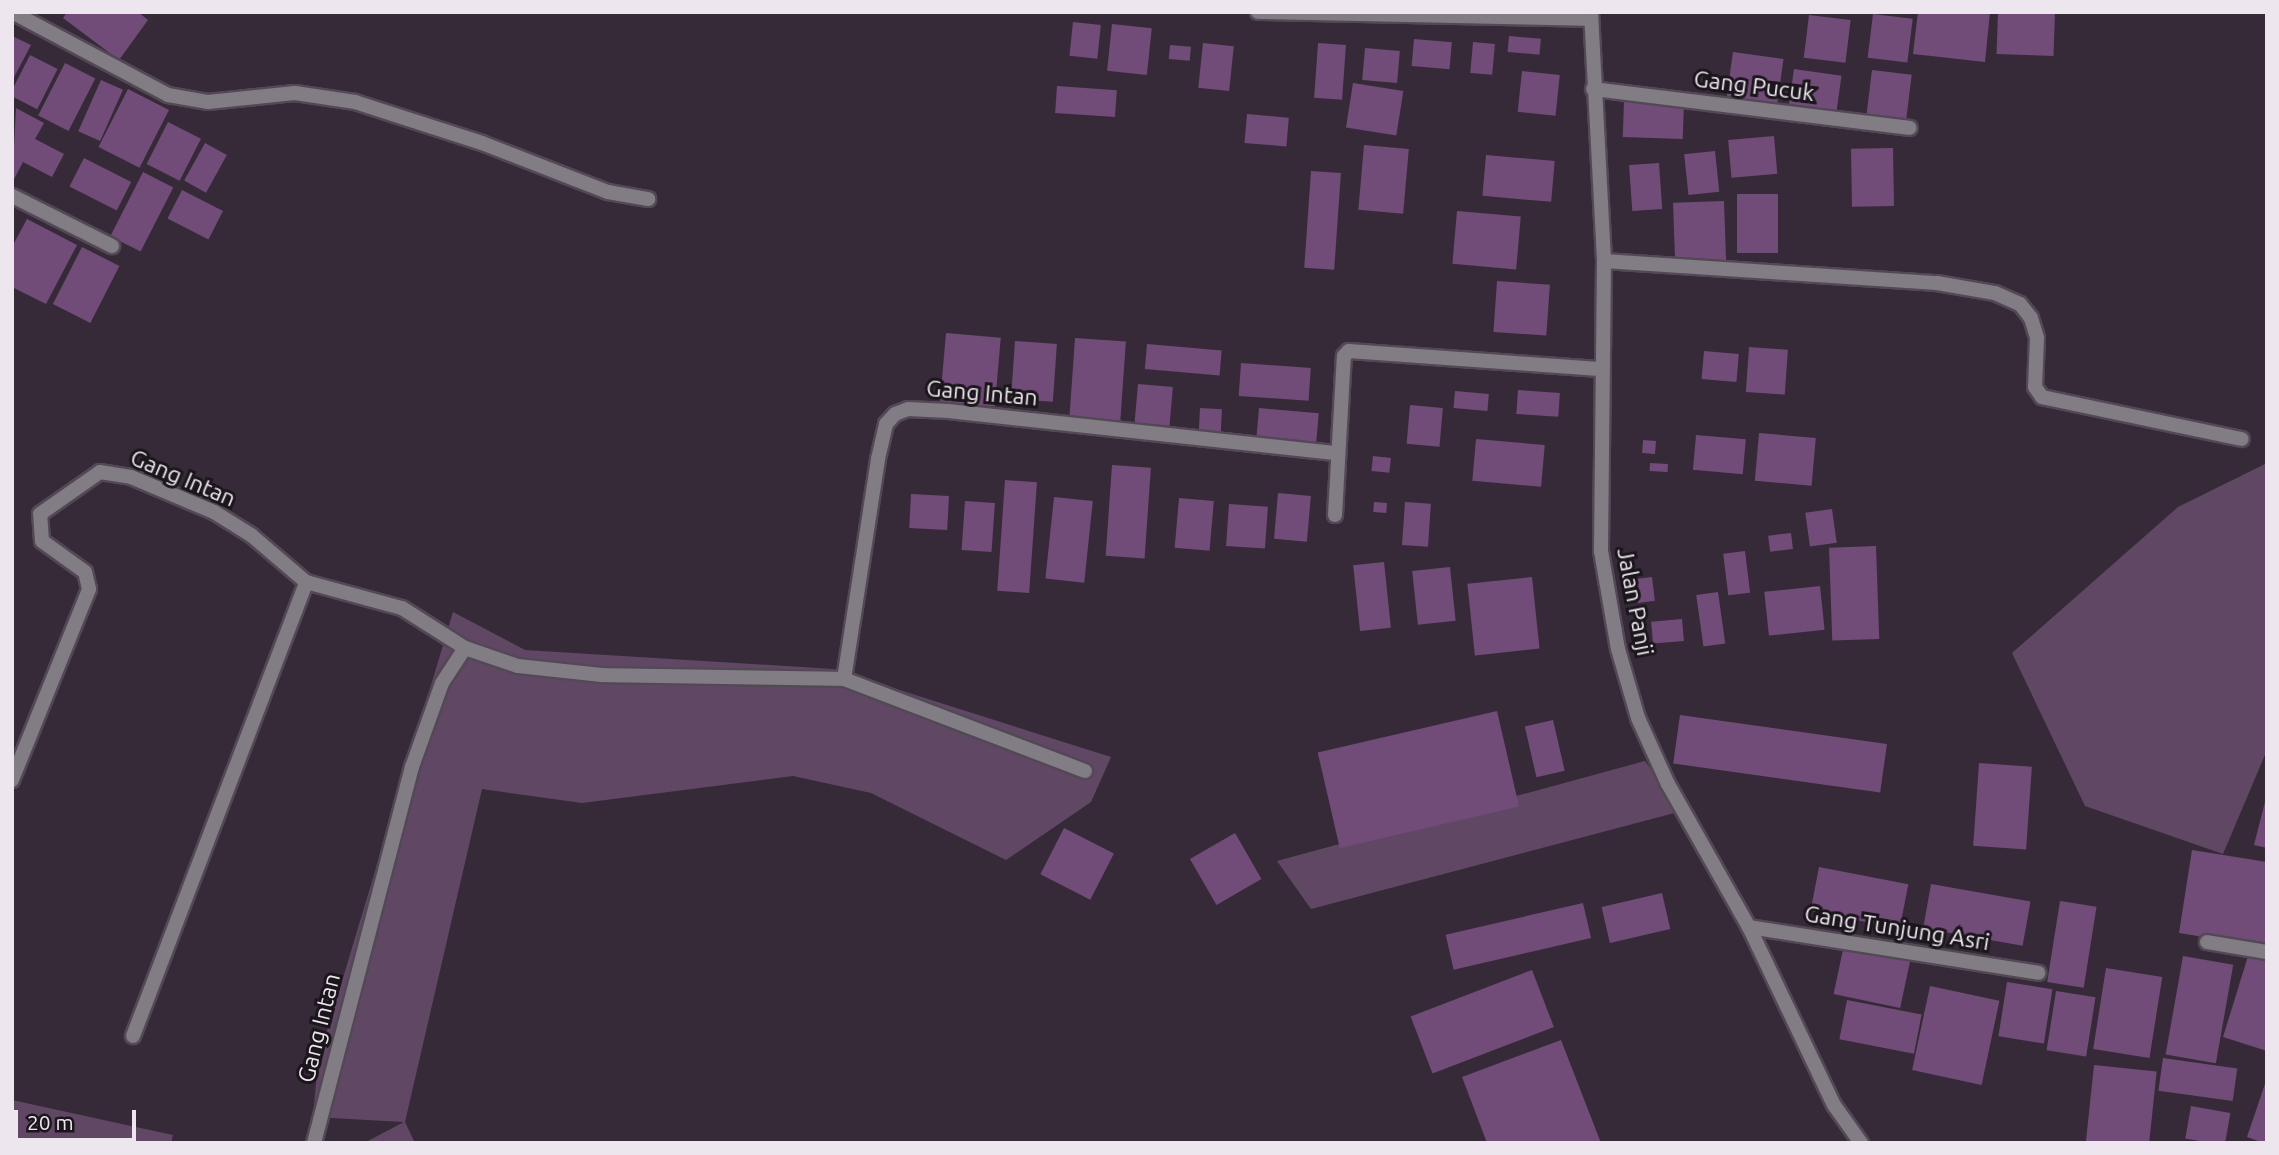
<!DOCTYPE html>
<html>
<head>
<meta charset="utf-8">
<style>
  body { margin:0 }
  #map { position:relative; width:2279px; height:1155px; overflow:hidden; background:#362a39; font-family:Ubuntu,sans-serif }
  div>[style] { position:absolute }
  [style*='--x'] { left:calc(var(--x)*1px); top:calc(var(--y)*1px); width:calc(var(--w)*1px); rotate:calc(var(--a)*1deg) }
  .green>* { inset:0; background:#604865 }
  .building>* { inset:0; background:#714c78; transform-origin:0 0 }
  .roads { filter:drop-shadow(2px 0 #534856) drop-shadow(-2px 0 #534856) drop-shadow(0 2px #534856) drop-shadow(0 -2px #534856) }
  .minor>* { height:14px; margin:-7px; padding:0 7px; transform-origin:7px; border-radius:7px; background:#827c84 }
  .tertiary>* { height:14px; margin:-7px; padding:0 7px; transform-origin:7px; border-radius:7px; background:#827c84 }
  span { translate:-50% -50%; white-space:nowrap; text-align:center; line-height:1.15; -webkit-text-stroke:6px #1b151c; paint-order:stroke }
  .street-label { font-size:23px; color:#eee6ef }
  .frame { position:absolute; inset:0; border:14px solid #eee6ef; pointer-events:none }
  .scale { position:absolute; left:14px; top:1110px; width:122px; height:32px; box-sizing:border-box; border:4px solid #eee6ef; border-top:0; padding-left:9px; font-size:21px; line-height:24px; white-space:nowrap; color:#eee6ef; -webkit-text-stroke:5px #1b151c; paint-order:stroke }
</style>
</head>
<body>
<div id="map">
  <div class="green">
    <div style="clip-path:polygon(2267px 463px,2267px 750px,2223px 854px,2085px 806px,2012px 653px,2178px 507px)"></div>
    <div style="clip-path:polygon(453px 612px,525px 650px,833px 669px,1111px 757px,1091px 802px,1006px 860px,871px 793px,793px 776px,582px 803px,482px 789px,405px 1122px,415px 1143px,364px 1143px,404px 1122px,313px 1117px,318px 1061px)"></div>
    <div style="clip-path:polygon(1645px 761px,1682px 811px,1311px 909px,1277px 861px)"></div>
    <div style="clip-path:polygon(12px 1100px,131px 1126px,173px 1135px,171px 1143px,12px 1143px)"></div>
  </div>
  <div class="building">
    <div style="clip-path:polygon(67px 12px,138px 12px,148px 20px,119px 60px,63px 18px)"></div>
    <div style="clip-path:polygon(1918px 12px,1990px 12px,1985px 62px,1913px 54px)"></div>
    <div style="left:1998px;top:12px;width:57px;height:42px;rotate:2deg"></div>
    <div style="left:1873px;top:14px;width:40px;height:44px;rotate:7deg"></div>
    <div style="left:1809px;top:15px;width:42px;height:43px;rotate:7deg"></div>
    <div style="left:1073px;top:22px;width:28px;height:34px;rotate:6deg"></div>
    <div style="left:1112px;top:24px;width:40px;height:47px;rotate:6deg"></div>
    <div style="clip-path:polygon(12px 36px,31px 45px,12px 81px)"></div>
    <div style="left:1509px;top:36px;width:32px;height:16px;rotate:5deg"></div>
    <div style="left:1414px;top:39px;width:38px;height:27px;rotate:5deg"></div>
    <div style="left:1473px;top:42px;width:22px;height:31px;rotate:5deg"></div>
    <div style="left:1203px;top:43px;width:31px;height:45px;rotate:6deg"></div>
    <div style="left:1318px;top:43px;width:28px;height:55px;rotate:4deg"></div>
    <div style="left:1170px;top:45px;width:21px;height:14px;rotate:5deg"></div>
    <div style="left:1365px;top:48px;width:35px;height:32px;rotate:5deg"></div>
    <div style="left:1733px;top:52px;width:51px;height:50px;rotate:8deg"></div>
    <div style="left:30px;top:55px;width:31px;height:45px;rotate:27deg"></div>
    <div style="left:65px;top:63px;width:34px;height:59px;rotate:27deg"></div>
    <div style="left:1794px;top:69px;width:48px;height:40px;rotate:8deg"></div>
    <div style="left:1872px;top:70px;width:40px;height:49px;rotate:7deg"></div>
    <div style="left:1522px;top:71px;width:38px;height:41px;rotate:6deg"></div>
    <div style="left:101px;top:80px;width:24px;height:56px;rotate:24deg"></div>
    <div style="left:1353px;top:83px;width:51px;height:45px;rotate:9deg"></div>
    <div style="left:1057px;top:86px;width:60px;height:27px;rotate:4deg"></div>
    <div style="left:128px;top:89px;width:46px;height:65px;rotate:27deg"></div>
    <div style="left:1624px;top:101px;width:60px;height:36px;rotate:2deg"></div>
    <div style="clip-path:polygon(16px 108px,44px 123px,35px 139px,64px 154px,52px 177px,23px 162px,12px 183px)"></div>
    <div style="left:1247px;top:114px;width:42px;height:29px;rotate:5deg"></div>
    <div style="left:168px;top:122px;width:37px;height:47px;rotate:27deg"></div>
    <div style="left:1774px;top:136px;width:38px;height:46px;rotate:85deg"></div>
    <div style="left:205px;top:143px;width:25px;height:43px;rotate:29deg"></div>
    <div style="left:1364px;top:145px;width:45px;height:65px;rotate:5deg"></div>
    <div style="left:1893px;top:148px;width:58px;height:42px;rotate:89deg"></div>
    <div style="left:1715px;top:151px;width:41px;height:31px;rotate:84deg"></div>
    <div style="left:1486px;top:155px;width:69px;height:41px;rotate:5deg"></div>
    <div style="left:84px;top:158px;width:53px;height:32px;rotate:27deg"></div>
    <div style="left:1659px;top:163px;width:46px;height:30px;rotate:86deg"></div>
    <div style="left:1311px;top:171px;width:30px;height:97px;rotate:4deg"></div>
    <div style="left:143px;top:172px;width:34px;height:72px;rotate:27deg"></div>
    <div style="left:182px;top:190px;width:46px;height:32px;rotate:27deg"></div>
    <div style="left:1737px;top:194px;width:41px;height:59px"></div>
    <div style="left:1724px;top:201px;width:59px;height:51px;rotate:88deg"></div>
    <div style="left:1457px;top:211px;width:64px;height:53px;rotate:5deg"></div>
    <div style="clip-path:polygon(27px 219px,77px 245px,46px 304px,12px 287px,12px 247px)"></div>
    <div style="left:82px;top:247px;width:42px;height:64px;rotate:27deg"></div>
    <div style="left:1497px;top:281px;width:53px;height:51px;rotate:4deg"></div>
    <div style="left:946px;top:333px;width:55px;height:69px;rotate:5deg"></div>
    <div style="left:1075px;top:338px;width:51px;height:82px;rotate:4deg"></div>
    <div style="left:1015px;top:341px;width:42px;height:58px;rotate:4deg"></div>
    <div style="left:1147px;top:344px;width:75px;height:25px;rotate:5deg"></div>
    <div style="left:1749px;top:347px;width:39px;height:45px;rotate:4deg"></div>
    <div style="left:1704px;top:351px;width:35px;height:28px;rotate:5deg"></div>
    <div style="left:1241px;top:363px;width:70px;height:33px;rotate:4deg"></div>
    <div style="left:1138px;top:384px;width:35px;height:41px;rotate:5deg"></div>
    <div style="left:1518px;top:390px;width:42px;height:24px;rotate:4deg"></div>
    <div style="left:1455px;top:391px;width:34px;height:17px;rotate:5deg"></div>
    <div style="left:1410px;top:405px;width:33px;height:39px;rotate:5deg"></div>
    <div style="left:1200px;top:408px;width:22px;height:25px;rotate:3deg"></div>
    <div style="left:1259px;top:408px;width:60px;height:30px;rotate:5deg"></div>
    <div style="left:1759px;top:433px;width:57px;height:48px;rotate:5deg"></div>
    <div style="left:1696px;top:435px;width:50px;height:35px;rotate:5deg"></div>
    <div style="left:1476px;top:439px;width:69px;height:42px;rotate:5deg"></div>
    <div style="left:1643px;top:440px;width:13px;height:13px;rotate:4deg"></div>
    <div style="left:1373px;top:456px;width:18px;height:15px;rotate:6deg"></div>
    <div style="left:1650px;top:463px;width:18px;height:8px;rotate:3deg"></div>
    <div style="left:1112px;top:465px;width:39px;height:91px;rotate:4deg"></div>
    <div style="left:1005px;top:480px;width:32px;height:111px;rotate:4deg"></div>
    <div style="left:1278px;top:493px;width:33px;height:46px;rotate:5deg"></div>
    <div style="left:911px;top:494px;width:38px;height:34px;rotate:3deg"></div>
    <div style="left:1054px;top:497px;width:39px;height:82px;rotate:6deg"></div>
    <div style="left:1179px;top:498px;width:35px;height:50px;rotate:5deg"></div>
    <div style="left:965px;top:501px;width:30px;height:49px;rotate:4deg"></div>
    <div style="left:1374px;top:502px;width:13px;height:10px;rotate:4deg"></div>
    <div style="left:1405px;top:502px;width:26px;height:43px;rotate:4deg"></div>
    <div style="left:1229px;top:504px;width:39px;height:42px;rotate:4deg"></div>
    <div style="left:1832px;top:509px;width:34px;height:27px;rotate:82deg"></div>
    <div style="left:1791px;top:533px;width:16px;height:23px;rotate:83deg"></div>
    <div style="left:1876px;top:546px;width:93px;height:47px;rotate:88deg"></div>
    <div style="left:1745px;top:551px;width:42px;height:22px;rotate:83deg"></div>
    <div style="left:1384px;top:562px;width:66px;height:31px;rotate:84deg"></div>
    <div style="left:1450px;top:567px;width:54px;height:38px;rotate:84deg"></div>
    <div style="left:1532px;top:577px;width:72px;height:65px;rotate:84deg"></div>
    <div style="left:1652px;top:577px;width:24px;height:17px;rotate:83deg"></div>
    <div style="left:1820px;top:586px;width:44px;height:56px;rotate:84deg"></div>
    <div style="left:1718px;top:592px;width:52px;height:22px;rotate:82deg"></div>
    <div style="left:1682px;top:619px;width:22px;height:31px;rotate:85deg"></div>
    <div style="left:1497px;top:711px;width:98px;height:184px;rotate:77deg"></div>
    <div style="left:1680px;top:715px;width:209px;height:49px;rotate:8deg"></div>
    <div style="left:1553px;top:720px;width:52px;height:29px;rotate:77deg"></div>
    <div style="left:1979px;top:763px;width:53px;height:83px;rotate:4deg"></div>
    <div style="clip-path:polygon(2267px 794px,2267px 848px,2254px 845px)"></div>
    <div style="left:1064px;top:828px;width:56px;height:52px;rotate:27deg"></div>
    <div style="left:1235px;top:833px;width:53px;height:52px;rotate:60deg"></div>
    <div style="clip-path:polygon(2192px 850px,2267px 862px,2267px 947px,2179px 933px)"></div>
    <div style="left:1819px;top:867px;width:91px;height:45px;rotate:11deg"></div>
    <div style="left:1931px;top:884px;width:101px;height:45px;rotate:10deg"></div>
    <div style="left:1662px;top:893px;width:37px;height:62px;rotate:77deg"></div>
    <div style="left:2060px;top:901px;width:37px;height:82px;rotate:9deg"></div>
    <div style="left:1583px;top:903px;width:36px;height:141px;rotate:77deg"></div>
    <div style="left:1844px;top:945px;width:68px;height:50px;rotate:12deg"></div>
    <div style="clip-path:polygon(2249px 953px,2267px 958px,2267px 1051px,2223px 1037px)"></div>
    <div style="left:2183px;top:956px;width:51px;height:100px;rotate:10deg"></div>
    <div style="left:2106px;top:968px;width:57px;height:82px;rotate:9deg"></div>
    <div style="left:1532px;top:970px;width:61px;height:130px;rotate:69deg"></div>
    <div style="left:2007px;top:982px;width:46px;height:55px;rotate:9deg"></div>
    <div style="left:1930px;top:986px;width:71px;height:86px;rotate:12deg"></div>
    <div style="left:2056px;top:991px;width:40px;height:60px;rotate:9deg"></div>
    <div style="left:1847px;top:1000px;width:76px;height:40px;rotate:11deg"></div>
    <div style="clip-path:polygon(1561px 1040px,1601px 1143px,1487px 1143px,1462px 1077px)"></div>
    <div style="left:2163px;top:1058px;width:75px;height:33px;rotate:8deg"></div>
    <div style="left:2094px;top:1065px;width:63px;height:79px;rotate:6deg"></div>
    <div style="clip-path:polygon(2266px 1081px,2267px 1143px,2264px 1143px,2247px 1137px)"></div>
    <div style="left:2191px;top:1106px;width:40px;height:33px;rotate:10deg"></div>
  </div>
  <div class="roads">
    <div class="minor">
      <div style="--x:12;--y:12;--w:177;--a:28"></div>
      <div style="--x:168;--y:95;--w:41;--a:9.9"></div>
      <div style="--x:208;--y:102;--w:87;--a:-5.9"></div>
      <div style="--x:295;--y:93;--w:61;--a:8.5"></div>
      <div style="--x:355;--y:102;--w:133;--a:17.9"></div>
      <div style="--x:482;--y:143;--w:135;--a:21.3"></div>
      <div style="--x:608;--y:192;--w:41;--a:9.9"></div>
      <div style="--x:1258;--y:12;--w:333;--a:1.2"></div>
      <div style="--x:1593;--y:89;--w:319;--a:7"></div>
      <div style="--x:12;--y:196;--w:112;--a:26.6"></div>
      <div style="--x:1604;--y:261;--w:334;--a:3.8"></div>
      <div style="--x:1937;--y:283;--w:59;--a:9.8"></div>
      <div style="--x:1995;--y:293;--w:27;--a:24"></div>
      <div style="--x:2020;--y:304;--w:18;--a:52"></div>
      <div style="--x:2031;--y:318;--w:21;--a:73"></div>
      <div style="--x:2037;--y:338;--w:49;--a:92.3"></div>
      <div style="--x:2035;--y:387;--w:12;--a:55"></div>
      <div style="--x:2042;--y:397;--w:204;--a:11.9"></div>
      <div style="--x:1335;--y:515;--w:159;--a:-86.8"></div>
      <div style="--x:1344;--y:356;--w:7;--a:-45"></div>
      <div style="--x:1349;--y:351;--w:254;--a:4.1"></div>
      <div style="--x:844;--y:679;--w:223;--a:-81.2"></div>
      <div style="--x:878;--y:459;--w:36;--a:-77"></div>
      <div style="--x:886;--y:424;--w:13;--a:-48"></div>
      <div style="--x:895;--y:414;--w:14;--a:-21"></div>
      <div style="--x:908;--y:409;--w:40;--a:2.9"></div>
      <div style="--x:948;--y:411;--w:391;--a:6.2"></div>
      <div style="--x:12;--y:780;--w:206;--a:-68"></div>
      <div style="--x:89;--y:589;--w:17;--a:-103"></div>
      <div style="--x:85;--y:572;--w:53;--a:-144.2"></div>
      <div style="--x:42;--y:541;--w:27;--a:-94"></div>
      <div style="--x:40;--y:514;--w:73;--a:-35"></div>
      <div style="--x:100;--y:472;--w:31;--a:9"></div>
      <div style="--x:131;--y:477;--w:90;--a:22.9"></div>
      <div style="--x:214;--y:512;--w:44;--a:31.9"></div>
      <div style="--x:251;--y:535;--w:72;--a:40.5"></div>
      <div style="--x:306;--y:582;--w:99;--a:15.2"></div>
      <div style="--x:402;--y:608;--w:75;--a:32.4"></div>
      <div style="--x:1749;--y:927;--w:293;--a:9"></div>
      <div style="--x:2207;--y:942;--w:61;--a:9.5"></div>
      <div style="--x:133;--y:1036;--w:486;--a:-69.1"></div>
      <div style="--x:314;--y:1143;--w:389;--a:-75.4"></div>
      <div style="--x:412;--y:767;--w:89;--a:-70.3"></div>
      <div style="--x:442;--y:683;--w:42;--a:-56.7"></div>
      <div style="--x:465;--y:648;--w:56;--a:18.8"></div>
      <div style="--x:518;--y:666;--w:84;--a:6.1"></div>
      <div style="--x:602;--y:675;--w:242;--a:0.9"></div>
      <div style="--x:844;--y:679;--w:258;--a:20.9"></div>
    </div>
    <div class="tertiary">
      <div style="--x:1591;--y:12;--w:249;--a:87"></div>
      <div style="--x:1604;--y:261;--w:290;--a:90.6"></div>
      <div style="--x:1601;--y:551;--w:99;--a:80.2"></div>
      <div style="--x:1618;--y:649;--w:72;--a:73.8"></div>
      <div style="--x:1638;--y:718;--w:72;--a:65.6"></div>
      <div style="--x:1668;--y:784;--w:164;--a:60.5"></div>
      <div style="--x:1749;--y:927;--w:197;--a:64.5"></div>
      <div style="--x:1834;--y:1105;--w:47;--a:54.6"></div>
    </div>
  </div>
  <div class="street-label">
    <span style="left:1754px;top:86px;rotate:7deg">Gang Pucuk</span>
    <span style="left:982px;top:393px;rotate:5deg">Gang Intan</span>
    <span style="left:183px;top:478px;rotate:23deg">Gang Intan</span>
    <span style="left:1635px;top:602px;rotate:79deg">Jalan Panji</span>
    <span style="left:1897px;top:928px;rotate:9deg">Gang Tunjung Asri</span>
    <span style="left:319px;top:1028px;rotate:-76deg">Gang Intan</span>
  </div>
  <div class="frame"></div>
  <div class="scale">20 m</div>
</div>
</body>
</html>
